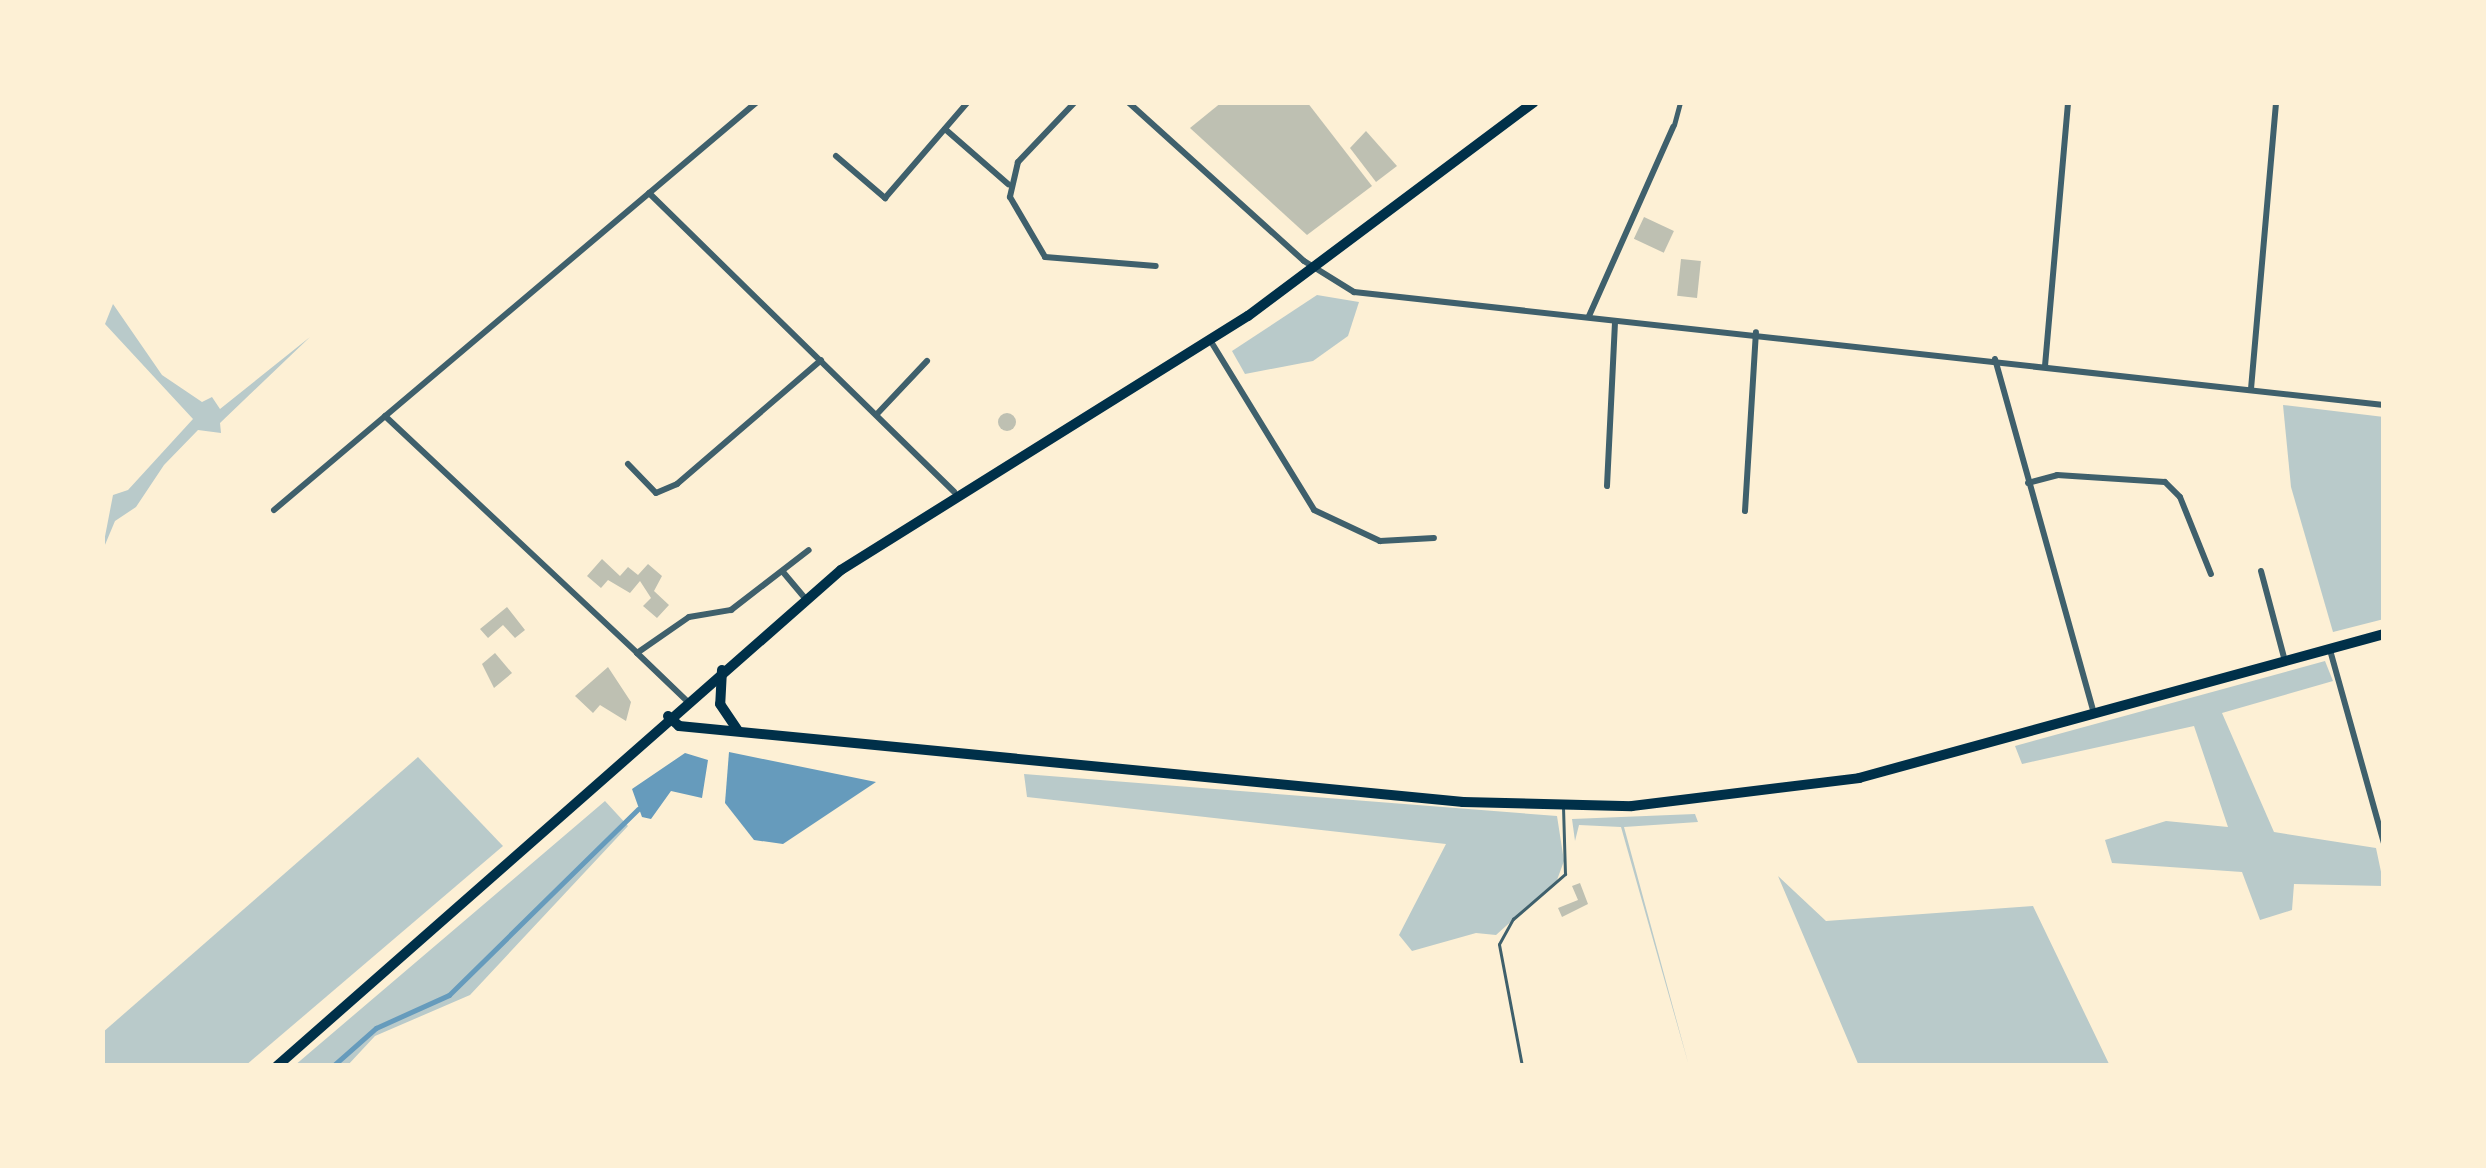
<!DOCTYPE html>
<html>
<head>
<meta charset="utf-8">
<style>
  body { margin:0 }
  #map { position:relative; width:2486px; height:1168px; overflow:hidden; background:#fdf0d5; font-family:"Fira Sans Condensed",sans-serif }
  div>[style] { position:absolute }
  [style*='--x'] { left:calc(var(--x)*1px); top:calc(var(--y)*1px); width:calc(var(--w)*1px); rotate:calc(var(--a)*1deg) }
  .green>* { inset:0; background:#b9caca }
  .water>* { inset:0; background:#669bbc }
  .stream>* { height:4.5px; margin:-2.25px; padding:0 2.25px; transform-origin:2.25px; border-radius:2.25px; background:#669bbc }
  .building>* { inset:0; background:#bec0b2; transform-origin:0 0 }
  .round { border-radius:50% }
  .service>* { height:3px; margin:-1.5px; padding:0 1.5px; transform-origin:1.5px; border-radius:1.5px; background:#3f606c }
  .pedestrian>* { height:4.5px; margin:-2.25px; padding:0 2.25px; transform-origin:2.25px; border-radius:2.25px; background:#3f606c }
  .minor>* { height:6px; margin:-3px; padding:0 3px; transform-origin:3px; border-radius:3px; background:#3f606c }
  .primary>* { height:10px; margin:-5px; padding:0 5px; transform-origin:5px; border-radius:5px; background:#003049 }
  span { translate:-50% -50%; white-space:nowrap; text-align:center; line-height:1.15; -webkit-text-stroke:9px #fdf0d5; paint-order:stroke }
  .frame { position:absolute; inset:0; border:105px solid #fdf0d5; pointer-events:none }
</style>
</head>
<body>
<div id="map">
  <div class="green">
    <div style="clip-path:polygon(1317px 295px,1359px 302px,1348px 336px,1313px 361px,1245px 374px,1232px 351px)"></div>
    <div style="clip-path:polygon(113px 304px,162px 375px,202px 402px,212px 397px,220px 409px,310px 337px,220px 423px,221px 433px,198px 430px,164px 465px,136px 507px,115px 521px,102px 552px,113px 495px,128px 490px,193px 419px,105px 324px)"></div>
    <div style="clip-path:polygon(2283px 405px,2384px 417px,2384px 619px,2333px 632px,2291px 487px)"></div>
    <div style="clip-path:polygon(2325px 661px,2333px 681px,2222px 713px,2274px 832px,2376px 848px,2384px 886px,2294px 884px,2292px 910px,2260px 920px,2242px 872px,2112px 863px,2105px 840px,2166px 821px,2228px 827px,2194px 726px,2022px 764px,2015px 746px)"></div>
    <div style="clip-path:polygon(418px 757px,503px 846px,245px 1066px,102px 1066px,102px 1033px)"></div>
    <div style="clip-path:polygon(1024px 774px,1557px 816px,1564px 861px,1557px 880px,1496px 935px,1476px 933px,1412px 951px,1399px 935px,1446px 844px,1027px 797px)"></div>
    <div style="clip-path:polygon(605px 801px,628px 826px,470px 995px,375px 1036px,347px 1066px,294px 1066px)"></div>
    <div style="clip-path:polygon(1695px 814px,1698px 822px,1624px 827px,1689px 1066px,1621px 827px,1579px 825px,1575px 841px,1572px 819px)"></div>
    <div style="clip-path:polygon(1778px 876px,1826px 921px,2033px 906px,2110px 1066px,1859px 1066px)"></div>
  </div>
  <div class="water">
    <div style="clip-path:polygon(729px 752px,876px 782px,783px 844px,754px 840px,725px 803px)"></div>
    <div style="clip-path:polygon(685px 753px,708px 760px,702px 798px,671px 791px,651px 819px,642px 817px,632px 789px)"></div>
  </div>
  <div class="stream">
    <div style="--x:333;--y:1066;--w:57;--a:-41.5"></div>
    <div style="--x:376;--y:1028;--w:80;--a:-24.3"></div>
    <div style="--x:449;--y:995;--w:265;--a:-44.5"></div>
  </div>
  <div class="building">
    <div style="clip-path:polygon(1222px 102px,1307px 102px,1372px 186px,1307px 235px,1190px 128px)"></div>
    <div style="clip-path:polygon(1366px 131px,1397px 166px,1376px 182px,1350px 148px)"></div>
    <div style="left:1644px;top:217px;width:33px;height:24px;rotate:25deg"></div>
    <div style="left:1681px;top:259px;width:20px;height:37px;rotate:6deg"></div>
    <div class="round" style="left:998px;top:413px;width:18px;height:18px"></div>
    <div style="clip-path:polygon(602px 559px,620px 576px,628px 567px,638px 575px,648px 564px,662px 576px,654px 591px,669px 605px,657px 618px,643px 606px,651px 598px,640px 581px,630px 593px,608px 580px,601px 588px,587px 576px)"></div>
    <div style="clip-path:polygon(507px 607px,525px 630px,515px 638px,503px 625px,488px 638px,480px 629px)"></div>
    <div style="clip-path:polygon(495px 653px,512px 673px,494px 688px,482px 664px)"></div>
    <div style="clip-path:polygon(608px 667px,631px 702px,626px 721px,600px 705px,593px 713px,575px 696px)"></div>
    <div style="clip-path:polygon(1580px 883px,1588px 904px,1562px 917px,1558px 908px,1578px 900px,1572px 886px)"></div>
  </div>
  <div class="service">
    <div style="--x:1522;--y:1066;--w:124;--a:-100.7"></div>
    <div style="--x:1499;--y:944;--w:29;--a:-61"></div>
    <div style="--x:1513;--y:919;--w:69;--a:-40.9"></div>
    <div style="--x:1565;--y:874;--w:67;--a:-91.7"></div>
  </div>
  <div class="pedestrian">
    <div style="--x:1674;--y:125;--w:24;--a:-75"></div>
  </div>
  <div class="minor">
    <div style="--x:1075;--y:102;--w:83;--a:133.5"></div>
    <div style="--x:1018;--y:162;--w:36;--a:103"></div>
    <div style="--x:1010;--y:197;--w:69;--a:59.7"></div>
    <div style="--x:1045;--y:257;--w:111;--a:4.6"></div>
    <div style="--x:1128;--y:102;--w:237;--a:42.1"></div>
    <div style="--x:1304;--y:261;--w:59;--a:31.8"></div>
    <div style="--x:1354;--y:292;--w:1036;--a:6.26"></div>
    <div style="--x:945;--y:129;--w:84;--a:41.1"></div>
    <div style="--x:836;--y:156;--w:65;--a:40.6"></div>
    <div style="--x:885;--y:198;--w:127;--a:-49.2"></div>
    <div style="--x:649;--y:193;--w:427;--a:44.4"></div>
    <div style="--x:1589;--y:316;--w:207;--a:-66"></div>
    <div style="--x:1210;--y:340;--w:199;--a:58.5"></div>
    <div style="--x:1314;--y:510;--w:73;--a:25.2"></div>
    <div style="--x:1380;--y:541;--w:54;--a:-3.2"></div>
    <div style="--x:1995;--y:359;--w:369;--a:74.4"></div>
    <div style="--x:2045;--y:366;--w:265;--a:-85"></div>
    <div style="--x:2251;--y:389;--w:288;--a:-85"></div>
    <div style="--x:877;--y:414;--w:73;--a:-46.7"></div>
    <div style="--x:385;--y:416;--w:346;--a:43.2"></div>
    <div style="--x:637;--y:653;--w:63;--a:-34.7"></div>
    <div style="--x:689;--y:617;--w:43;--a:-9.5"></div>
    <div style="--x:731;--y:610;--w:98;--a:-37.6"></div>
    <div style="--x:628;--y:464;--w:40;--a:46"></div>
    <div style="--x:656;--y:493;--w:23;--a:-23"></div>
    <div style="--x:677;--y:484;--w:190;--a:-40.7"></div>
    <div style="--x:2028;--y:483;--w:30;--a:-15"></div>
    <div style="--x:2057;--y:475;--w:108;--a:3.7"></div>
    <div style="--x:2165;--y:482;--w:21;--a:45"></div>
    <div style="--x:2180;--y:497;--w:83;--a:68.1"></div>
    <div style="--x:1607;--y:486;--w:164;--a:-87.2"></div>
    <div style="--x:274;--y:510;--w:632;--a:-40.19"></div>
    <div style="--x:1745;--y:511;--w:179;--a:-86.5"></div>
    <div style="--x:2261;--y:571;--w:93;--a:75.1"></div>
    <div style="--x:783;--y:572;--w:34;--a:50"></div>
    <div style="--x:2330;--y:650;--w:200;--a:74.4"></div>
    <div style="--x:637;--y:653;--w:68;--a:43.8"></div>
  </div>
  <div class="primary">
    <div style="--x:722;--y:670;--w:34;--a:93"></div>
    <div style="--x:720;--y:704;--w:32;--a:56"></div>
    <div style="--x:668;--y:716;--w:15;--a:42"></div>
    <div style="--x:679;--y:726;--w:788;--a:5.54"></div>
    <div style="--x:1463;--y:802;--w:169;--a:1.4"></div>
    <div style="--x:1632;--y:806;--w:229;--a:-7"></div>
    <div style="--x:1859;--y:778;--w:544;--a:-15.34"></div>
    <div style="--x:277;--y:1066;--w:751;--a:-41.33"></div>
    <div style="--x:841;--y:570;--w:480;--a:-32"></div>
    <div style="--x:1248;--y:316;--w:357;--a:-36.8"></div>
  </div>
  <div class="frame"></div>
</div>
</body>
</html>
